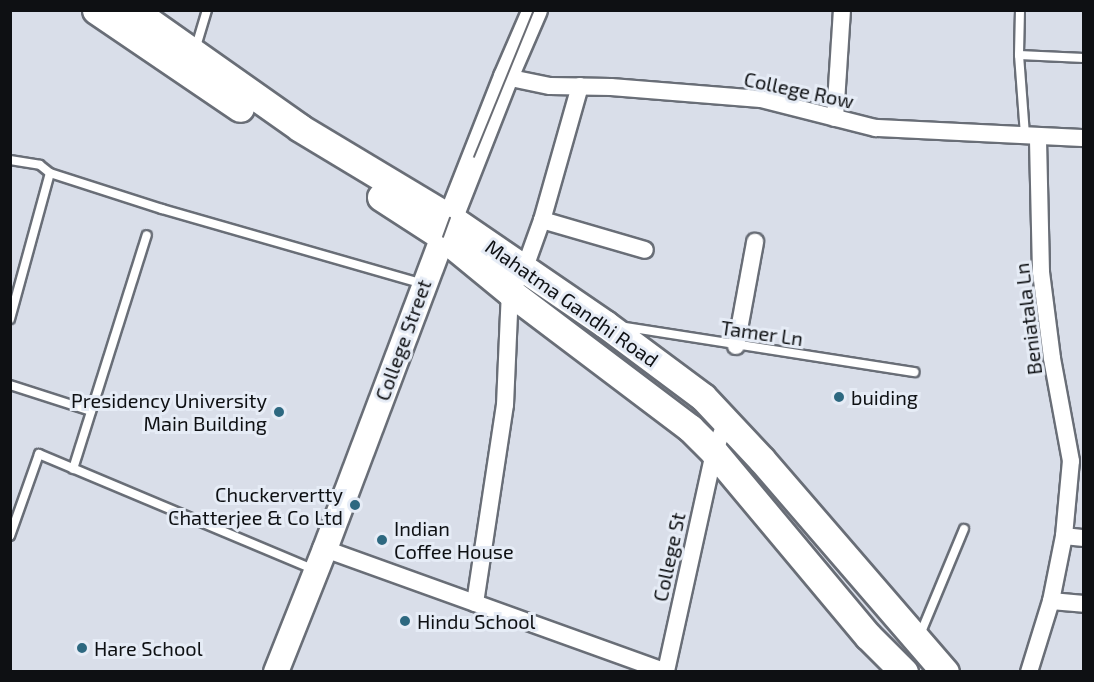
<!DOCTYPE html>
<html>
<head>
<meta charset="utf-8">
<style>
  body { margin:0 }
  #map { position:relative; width:1094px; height:682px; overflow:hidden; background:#d9dee9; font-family:"Exo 2",sans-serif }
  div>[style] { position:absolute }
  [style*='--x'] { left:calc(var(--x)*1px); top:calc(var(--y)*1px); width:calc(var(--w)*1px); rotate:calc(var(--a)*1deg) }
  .roads { filter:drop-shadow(2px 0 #696e77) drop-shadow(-2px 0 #696e77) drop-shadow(0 2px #696e77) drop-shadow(0 -2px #696e77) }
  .service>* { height:8px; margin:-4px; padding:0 4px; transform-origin:4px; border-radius:4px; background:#fff }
  .minor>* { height:16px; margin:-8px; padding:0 8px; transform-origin:8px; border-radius:8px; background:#fff }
  .secondary>* { height:24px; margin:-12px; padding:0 12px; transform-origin:12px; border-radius:12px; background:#fff }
  .primary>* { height:27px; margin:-13.5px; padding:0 13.5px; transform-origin:13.5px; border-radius:13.5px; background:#fff }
  .tram>* { height:1.5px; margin:-0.75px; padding:0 0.75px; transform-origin:0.75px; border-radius:0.75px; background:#696c73 }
  .dots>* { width:16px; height:16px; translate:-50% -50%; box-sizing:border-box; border:3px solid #e6ecf6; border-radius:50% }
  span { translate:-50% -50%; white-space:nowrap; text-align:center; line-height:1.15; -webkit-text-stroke:6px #e6ecf6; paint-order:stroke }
  .street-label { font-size:20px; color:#0e1013 }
  .poi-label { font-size:20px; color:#0e1013 }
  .left { translate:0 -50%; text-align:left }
  .right { translate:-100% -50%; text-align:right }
  .frame { position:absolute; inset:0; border:12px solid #0e1013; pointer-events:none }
</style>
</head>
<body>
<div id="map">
  <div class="roads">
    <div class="service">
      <div style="--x:1020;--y:10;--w:45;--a:91.3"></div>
      <div style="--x:1019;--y:55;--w:80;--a:85.7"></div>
      <div style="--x:195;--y:50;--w:42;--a:-73.3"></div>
      <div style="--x:1019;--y:55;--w:65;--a:2.6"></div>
      <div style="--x:10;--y:160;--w:30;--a:9"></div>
      <div style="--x:40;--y:165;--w:13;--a:39"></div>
      <div style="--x:50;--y:173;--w:118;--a:17.8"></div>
      <div style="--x:162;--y:209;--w:273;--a:16"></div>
      <div style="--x:10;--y:319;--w:151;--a:-74.7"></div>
      <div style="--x:626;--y:327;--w:292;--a:8.9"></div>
      <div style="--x:10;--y:385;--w:85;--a:17.8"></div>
      <div style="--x:73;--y:469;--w:245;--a:-72.5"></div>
      <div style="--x:10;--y:536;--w:87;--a:-70.5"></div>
      <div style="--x:39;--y:454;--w:297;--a:22.8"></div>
      <div style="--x:919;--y:637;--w:117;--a:-67.4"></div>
    </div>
    <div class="minor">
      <div style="--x:506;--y:77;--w:45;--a:11.6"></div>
      <div style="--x:550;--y:86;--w:61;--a:0.9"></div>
      <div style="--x:611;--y:87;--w:150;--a:4.6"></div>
      <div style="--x:761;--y:99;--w:119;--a:14.2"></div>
      <div style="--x:876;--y:128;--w:208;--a:2.8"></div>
      <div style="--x:580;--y:86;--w:139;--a:105.8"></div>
      <div style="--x:542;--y:220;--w:107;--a:16.2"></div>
      <div style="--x:835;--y:118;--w:108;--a:-86.3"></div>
      <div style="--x:736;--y:346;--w:106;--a:-79.6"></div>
      <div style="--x:1064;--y:536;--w:20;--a:6"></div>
      <div style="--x:325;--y:549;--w:363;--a:19.8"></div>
      <div style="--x:1051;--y:601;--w:33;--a:5"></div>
      <div style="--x:475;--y:603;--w:200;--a:-81.4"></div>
      <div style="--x:505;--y:405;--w:113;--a:-87.5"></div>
      <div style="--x:510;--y:292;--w:26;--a:-58"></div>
      <div style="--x:524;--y:270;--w:53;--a:-70.2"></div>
      <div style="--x:666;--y:671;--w:224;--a:-77.6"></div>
      <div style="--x:714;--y:452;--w:32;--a:-68"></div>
      <div style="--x:1029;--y:672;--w:74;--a:-72.8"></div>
      <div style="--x:1051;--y:601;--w:66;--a:-78.7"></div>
      <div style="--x:1064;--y:536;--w:75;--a:-84.7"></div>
      <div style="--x:1071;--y:461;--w:105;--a:-100.5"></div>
      <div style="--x:1052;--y:358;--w:87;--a:-97.3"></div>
      <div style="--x:1041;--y:272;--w:136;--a:-91.3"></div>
    </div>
    <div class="secondary">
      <div style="--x:276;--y:672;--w:132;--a:-68.3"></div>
      <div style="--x:325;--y:549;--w:334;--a:-69.3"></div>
      <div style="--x:443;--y:237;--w:172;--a:-68.5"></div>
      <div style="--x:506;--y:77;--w:73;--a:-66.6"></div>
    </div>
    <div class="primary">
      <div style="--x:96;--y:10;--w:174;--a:34.2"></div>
      <div style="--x:133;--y:10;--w:204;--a:35.2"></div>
      <div style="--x:300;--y:128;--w:175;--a:31"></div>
      <div style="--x:450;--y:218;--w:188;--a:34.4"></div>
      <div style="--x:605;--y:324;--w:122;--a:36.7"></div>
      <div style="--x:703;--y:397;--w:86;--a:46.9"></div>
      <div style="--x:762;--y:460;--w:280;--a:49.2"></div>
      <div style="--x:381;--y:197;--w:74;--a:32.8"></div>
      <div style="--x:443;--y:237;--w:87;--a:39.4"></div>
      <div style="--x:510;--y:292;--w:226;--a:37.1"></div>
      <div style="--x:690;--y:428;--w:34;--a:45"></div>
      <div style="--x:714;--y:452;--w:240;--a:50.1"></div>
      <div style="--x:868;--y:636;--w:51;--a:45"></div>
    </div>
  </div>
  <div class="tram">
    <div style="--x:474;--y:157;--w:159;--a:-67.8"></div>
    <div style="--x:443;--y:237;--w:20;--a:-70"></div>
  </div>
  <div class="dots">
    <div style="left:839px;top:397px;background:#2d6880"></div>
    <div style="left:279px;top:412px;background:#2d6880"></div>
    <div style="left:355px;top:505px;background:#2d6880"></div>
    <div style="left:382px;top:540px;background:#2d6880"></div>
    <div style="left:405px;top:621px;background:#2d6880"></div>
    <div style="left:82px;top:648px;background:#2d6880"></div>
  </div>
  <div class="street-label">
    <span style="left:799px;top:90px;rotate:12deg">College Row</span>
    <span style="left:572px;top:303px;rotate:35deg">Mahatma Gandhi Road</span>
    <span style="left:1028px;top:319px;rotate:-97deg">Beniatala Ln</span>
    <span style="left:762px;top:333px;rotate:8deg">Tamer Ln</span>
    <span style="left:403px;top:340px;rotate:-70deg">College Street</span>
    <span style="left:669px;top:557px;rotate:-78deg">College St</span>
  </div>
  <div class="poi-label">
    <span class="left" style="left:851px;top:397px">buiding</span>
    <span class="right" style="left:267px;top:412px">Presidency University<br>Main Building</span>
    <span class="right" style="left:343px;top:506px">Chuckervertty<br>Chatterjee &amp; Co Ltd</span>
    <span class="left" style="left:394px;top:540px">Indian<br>Coffee House</span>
    <span class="left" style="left:417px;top:621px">Hindu School</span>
    <span class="left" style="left:94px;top:648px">Hare School</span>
  </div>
  <div class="frame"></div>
</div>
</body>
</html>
